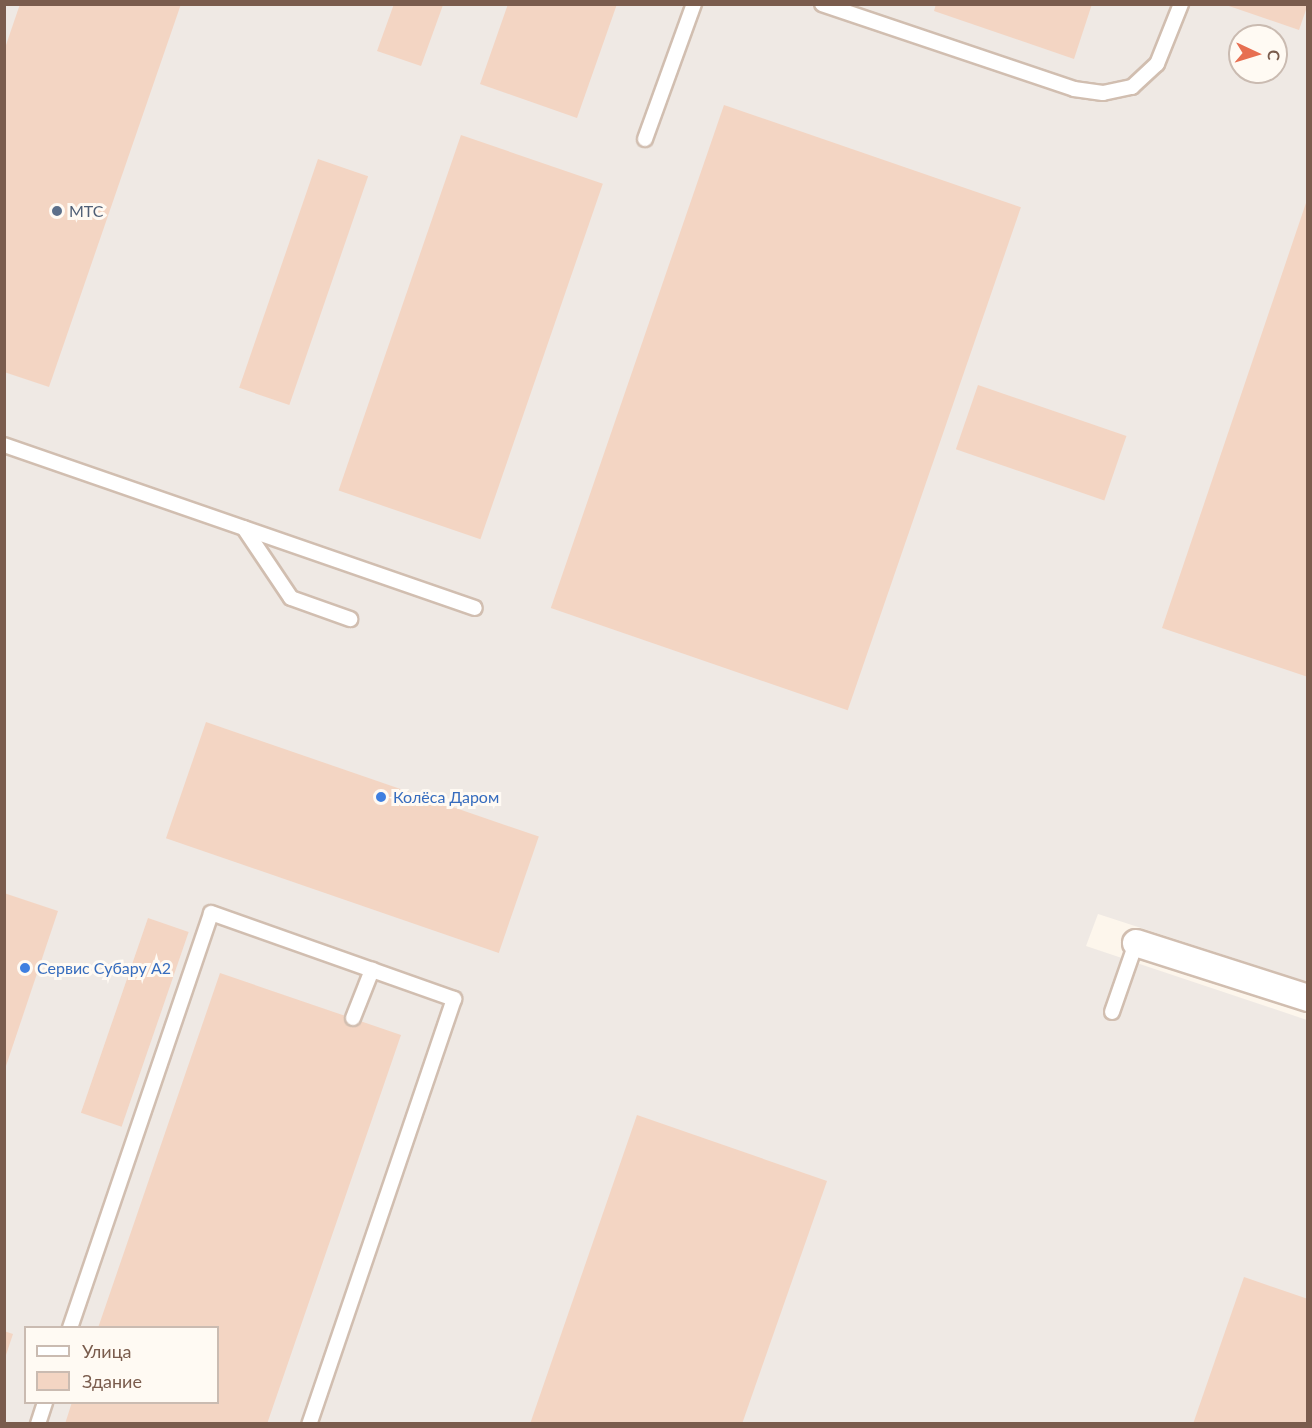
<!DOCTYPE html>
<html>
<head>
<meta charset="utf-8">
<style>
  body { margin:0 }
  #map { position:relative; width:1312px; height:1428px; overflow:hidden; background:#fdf6ec; font-family:Lato,sans-serif }
  div>[style] { position:absolute }
  [style*='--x'] { left:calc(var(--x)*1px); top:calc(var(--y)*1px); width:calc(var(--w)*1px); rotate:calc(var(--a)*1deg) }
  .industrial>* { inset:0; background:#efe9e4 }
  .building>* { inset:0; background:#f3d5c3; transform-origin:0 0 }
  .roads { filter:drop-shadow(2px 0 #d1beb0) drop-shadow(-2px 0 #d1beb0) drop-shadow(0 2px #d1beb0) drop-shadow(0 -2px #d1beb0) }
  .service>* { height:14px; margin:-7px; padding:0 7px; transform-origin:7px; border-radius:7px; background:#fff }
  .minor>* { height:26px; margin:-13px; padding:0 13px; transform-origin:13px; border-radius:13px; background:#fff }
  .dots>* { width:16px; height:16px; translate:-50% -50%; box-sizing:border-box; border:3px solid #fffaf3; border-radius:50% }
  span { translate:-50% -50%; white-space:nowrap; text-align:center; line-height:1.15; -webkit-text-stroke:6px #fffaf3; paint-order:stroke }
  .service-label { font-size:16px; color:#4e5e75 }
  .left { translate:0 -50%; text-align:left }
  .shop-label { font-size:16px; color:#366cbe }
  .frame { position:absolute; inset:0; border:6px solid #7a5c4d; pointer-events:none }
  .legend { position:absolute; left:24px; top:1326px; width:195px; height:78px; box-sizing:border-box; background:#fffaf3; border:2px solid #cabbb1; margin:0; padding:8px 10px; list-style:none; font-size:18px; color:#7a5c4d }
  .legend li { display:flex; align-items:center; gap:12px; height:30px }
  .legend b { width:30px; border:2px solid #cabbb1 }
  .north { position:absolute; left:1228px; top:24px; width:60px; height:60px; box-sizing:border-box; background:#fffaf3; border:2px solid #cabbb1; border-radius:50%; rotate:94deg; font-size:16px; font-weight:700; line-height:24px; text-align:center; color:#7a5c4d }
  .north::after { content:''; display:block; margin:auto; width:21px; height:27px; background:#e76f51; clip-path:polygon(50% 0,100% 100%,50% 72%,0 100%) }
</style>
</head>
<body>
<div id="map">
  <div class="industrial">
    <div style="clip-path:polygon(evenodd,5px 5px,1307px 5px,1307px 982px,1098px 914px,1086px 946px,1307px 1020px,1307px 1423px,5px 1424px,5px 5px,1240px 36px,1276px 36px,1276px 72px,1240px 72px,1240px 36px,5px 5px,26px 1328px,218px 1328px,218px 1402px,26px 1402px,26px 1328px)"></div>
  </div>
  <div class="building">
    <div style="clip-path:polygon(20px 4px,181px 4px,49px 387px,4px 372px,4px 51px)"></div>
    <div style="clip-path:polygon(394px 4px,443px 5px,421px 66px,377px 51px)"></div>
    <div style="clip-path:polygon(508px 4px,617px 4px,577px 118px,480px 84px)"></div>
    <div style="clip-path:polygon(936px 4px,1092px 4px,1074px 59px,934px 11px)"></div>
    <div style="clip-path:polygon(1308px 4px,1299px 30px,1226px 5px,1226px 4px)"></div>
    <div style="left:724px;top:105px;width:314px;height:532px;rotate:19deg"></div>
    <div style="left:461px;top:135px;width:150px;height:376px;rotate:19deg"></div>
    <div style="left:318px;top:159px;width:53px;height:242px;rotate:19deg"></div>
    <div style="clip-path:polygon(1307px 200px,1308px 200px,1308px 677px,1162px 628px)"></div>
    <div style="left:978px;top:385px;width:157px;height:68px;rotate:19deg"></div>
    <div style="left:206px;top:722px;width:352px;height:123px;rotate:19deg"></div>
    <div style="clip-path:polygon(4px 893px,58px 911px,5px 1069px,4px 1069px)"></div>
    <div style="left:148px;top:918px;width:43px;height:206px;rotate:19deg"></div>
    <div style="clip-path:polygon(220px 973px,401px 1035px,267px 1424px,65px 1424px,72px 1402px,218px 1402px,218px 1328px,98px 1328px)"></div>
    <div style="clip-path:polygon(637px 1115px,827px 1181px,742px 1424px,530px 1424px)"></div>
    <div style="clip-path:polygon(1244px 1277px,1308px 1299px,1308px 1424px,1193px 1424px)"></div>
    <div style="clip-path:polygon(4px 1331px,13px 1334px,5px 1358px,4px 1358px)"></div>
  </div>
  <div class="roads">
    <div class="service">
      <div style="--x:822;--y:4;--w:266;--a:18.6"></div>
      <div style="--x:1074;--y:89;--w:29;--a:8"></div>
      <div style="--x:1103;--y:93;--w:30;--a:-12"></div>
      <div style="--x:1132;--y:87;--w:34;--a:-43"></div>
      <div style="--x:1157;--y:64;--w:65;--a:-68.2"></div>
      <div style="--x:645;--y:139;--w:144;--a:-70.1"></div>
      <div style="--x:4;--y:445;--w:498;--a:19.1"></div>
      <div style="--x:244;--y:528;--w:84;--a:56.1"></div>
      <div style="--x:291;--y:598;--w:63;--a:19.6"></div>
      <div style="--x:1112;--y:1012;--w:73;--a:-70.8"></div>
      <div style="--x:353;--y:1018;--w:52;--a:-68.4"></div>
      <div style="--x:70;--y:1328;--w:438;--a:-71.2"></div>
      <div style="--x:211;--y:913;--w:258;--a:19.5"></div>
      <div style="--x:454;--y:999;--w:449;--a:108.8"></div>
      <div style="--x:38;--y:1424;--w:23;--a:-72"></div>
    </div>
    <div class="minor">
      <div style="--x:1136;--y:943;--w:181;--a:17.7"></div>
    </div>
  </div>
  <div class="dots">
    <div style="left:57px;top:211px;background:#5c6f8a"></div>
    <div style="left:381px;top:797px;background:#3f7fe0"></div>
    <div style="left:25px;top:968px;background:#3f7fe0"></div>
  </div>
  <div class="service-label">
    <span class="left" style="left:69px;top:211px">МТС</span>
  </div>
  <div class="shop-label">
    <span class="left" style="left:393px;top:797px">Колёса Даром</span>
    <span class="left" style="left:37px;top:968px">Сервис Субару А2</span>
  </div>
  <div class="frame"></div>
  <ul class="legend">
  <li><b style="height:8px;background:#fff"></b>Улица</li>
  <li><b style="height:16px;background:#f3d5c3"></b>Здание</li>
  </ul>
  <div class="north">С</div>
</div>
</body>
</html>
